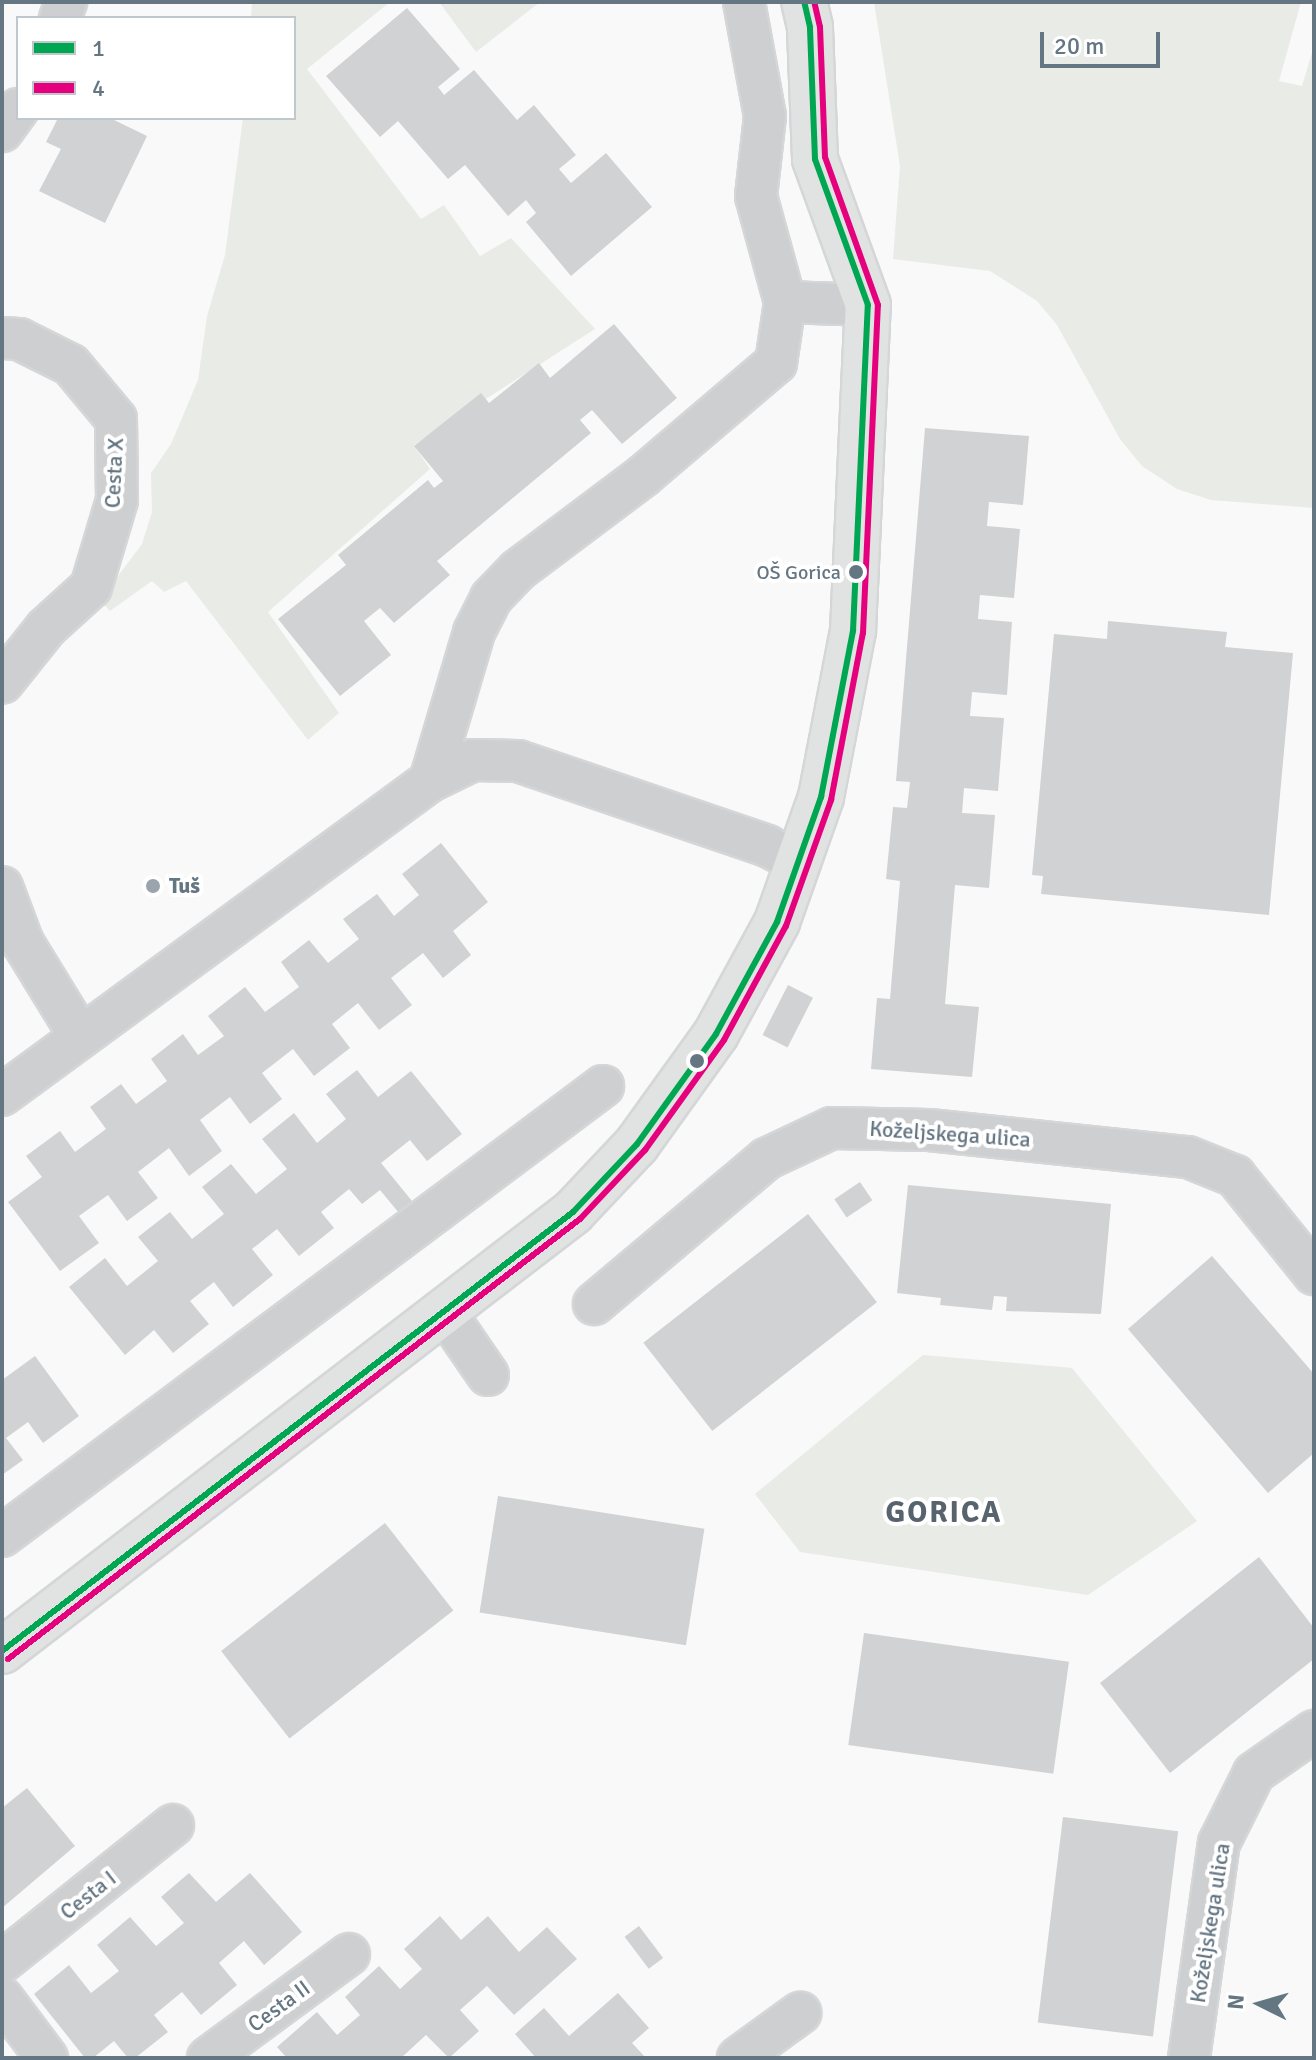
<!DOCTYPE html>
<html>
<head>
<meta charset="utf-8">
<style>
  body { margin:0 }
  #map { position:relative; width:1316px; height:2060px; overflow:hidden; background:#f9f9f9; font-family:Signika,sans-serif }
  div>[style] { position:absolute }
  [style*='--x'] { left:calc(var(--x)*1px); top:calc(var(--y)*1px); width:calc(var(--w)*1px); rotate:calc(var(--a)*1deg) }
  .green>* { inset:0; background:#e8ebe6 }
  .building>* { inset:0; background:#d0d2d3; transform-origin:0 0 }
  .roads { filter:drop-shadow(2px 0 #d5d6d7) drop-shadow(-2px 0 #d5d6d7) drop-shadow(0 2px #d5d6d7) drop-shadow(0 -2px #d5d6d7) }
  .street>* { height:40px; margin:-20px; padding:0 20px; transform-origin:20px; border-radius:20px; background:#cecfd0 }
  .secondary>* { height:44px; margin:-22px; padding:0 22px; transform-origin:22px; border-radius:22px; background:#e1e2e2 }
  .bus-1>* { height:6px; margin:-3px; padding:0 3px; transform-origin:3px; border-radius:3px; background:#00a651 }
  .bus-2>* { height:6px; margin:-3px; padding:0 3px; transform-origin:3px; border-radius:3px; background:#e5007d }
  .dots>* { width:22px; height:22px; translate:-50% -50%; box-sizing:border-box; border:4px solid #fff; border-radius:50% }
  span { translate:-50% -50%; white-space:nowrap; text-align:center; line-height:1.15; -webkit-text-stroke:8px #fff; paint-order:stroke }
  .bus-label { font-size:20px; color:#657683 }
  .right { translate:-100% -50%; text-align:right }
  .street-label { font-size:22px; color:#657683 }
  .poi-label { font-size:22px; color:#657683; font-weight:700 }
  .left { translate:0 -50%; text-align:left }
  .district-label { font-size:30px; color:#57646e; font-weight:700; letter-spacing:2px }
  .frame { position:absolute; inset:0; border:4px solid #657683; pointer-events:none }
  .legend { position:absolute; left:16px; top:16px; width:280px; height:104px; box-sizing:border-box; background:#fff; border:2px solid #c1c8cd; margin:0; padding:10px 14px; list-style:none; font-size:24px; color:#657683 }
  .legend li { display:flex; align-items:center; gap:16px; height:40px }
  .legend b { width:40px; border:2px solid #c1c8cd }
  .north { position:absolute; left:1220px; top:1964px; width:80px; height:80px; -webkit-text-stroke:6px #fff; paint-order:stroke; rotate:275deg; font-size:22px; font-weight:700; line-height:32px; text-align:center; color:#657683 }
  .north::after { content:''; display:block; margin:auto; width:28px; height:36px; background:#657683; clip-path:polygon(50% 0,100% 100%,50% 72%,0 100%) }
  .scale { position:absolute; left:1040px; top:32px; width:120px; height:36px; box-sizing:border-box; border:4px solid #657683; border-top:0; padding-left:10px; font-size:24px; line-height:28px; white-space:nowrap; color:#657683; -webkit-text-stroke:6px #fff; paint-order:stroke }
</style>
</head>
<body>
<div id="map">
  <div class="green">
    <div style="clip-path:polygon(252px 2px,390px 2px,307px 69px,421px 219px,444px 205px,480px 256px,511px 238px,595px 329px,414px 445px,430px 469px,268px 612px,339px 713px,308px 740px,186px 581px,164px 592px,152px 581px,110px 611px,100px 600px,142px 544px,152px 512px,151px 473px,171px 444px,198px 380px,207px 316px,225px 255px,243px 118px,294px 118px,294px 18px,251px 18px)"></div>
    <div style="clip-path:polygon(439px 2px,540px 2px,476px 52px)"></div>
    <div style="clip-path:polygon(874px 2px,1301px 2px,1279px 81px,1302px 86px,1314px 46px,1314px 508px,1211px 500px,1177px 489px,1142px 466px,1120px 439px,1057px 325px,1037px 301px,990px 271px,893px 259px,900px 166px)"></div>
    <div style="clip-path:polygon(923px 1355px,1072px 1368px,1197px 1521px,1088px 1595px,800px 1552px,755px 1494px)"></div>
  </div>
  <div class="building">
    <div style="clip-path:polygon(407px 8px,460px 69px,438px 87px,444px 95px,474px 70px,517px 120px,534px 105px,576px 155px,559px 169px,571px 183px,606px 153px,652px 207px,571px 276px,526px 222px,536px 213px,526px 200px,508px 216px,465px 165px,448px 179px,398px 121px,380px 137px,326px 76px)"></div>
    <div style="clip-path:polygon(58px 118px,110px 118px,147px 136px,105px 223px,39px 191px,61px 149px,46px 142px)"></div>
    <div style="clip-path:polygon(614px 324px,677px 398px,622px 444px,592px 410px,580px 420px,591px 433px,437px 561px,450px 575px,394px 623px,380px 608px,364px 621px,391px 655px,340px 696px,278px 619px,346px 565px,338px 555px,428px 480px,434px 488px,443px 481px,414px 446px,481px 393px,489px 403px,539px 363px,550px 378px)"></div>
    <div style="clip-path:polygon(925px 428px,1029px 436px,1023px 505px,989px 502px,987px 526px,1020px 529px,1014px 598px,980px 595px,978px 619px,1012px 622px,1007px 695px,972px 692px,970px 716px,1004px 718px,998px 791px,964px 788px,962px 813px,995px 815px,989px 888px,955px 885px,945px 1004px,979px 1007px,972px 1077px,871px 1069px,877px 998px,890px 999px,900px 881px,886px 879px,893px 807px,907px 808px,910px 782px,896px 781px)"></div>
    <div style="clip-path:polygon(1108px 621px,1227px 632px,1225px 647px,1293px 653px,1269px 915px,1041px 894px,1043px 876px,1032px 875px,1054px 634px,1107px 639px)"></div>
    <div style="clip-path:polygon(441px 843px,488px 902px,453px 931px,471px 955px,443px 978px,423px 953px,391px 978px,412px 1005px,379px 1030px,358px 1003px,332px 1024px,350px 1048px,314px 1076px,293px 1049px,262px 1073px,282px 1099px,250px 1124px,230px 1097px,200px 1120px,222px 1151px,189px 1176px,169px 1148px,138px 1172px,158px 1198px,127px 1221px,108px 1195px,79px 1216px,99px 1243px,60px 1271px,8px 1202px,42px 1177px,26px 1156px,60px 1131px,75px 1152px,106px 1129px,90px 1107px,121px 1084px,136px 1104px,167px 1081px,151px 1059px,183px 1034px,198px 1055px,224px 1036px,208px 1016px,245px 987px,265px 1012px,299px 987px,281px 962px,309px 940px,328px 963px,359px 939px,343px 919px,377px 894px,394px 916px,419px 895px,402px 874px)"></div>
    <div style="left:788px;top:985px;width:28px;height:56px;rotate:27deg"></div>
    <div style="clip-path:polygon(357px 1070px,378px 1097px,411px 1071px,462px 1134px,427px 1161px,410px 1140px,381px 1163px,412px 1201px,399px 1213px,380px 1190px,362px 1204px,349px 1189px,321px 1212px,334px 1228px,299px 1256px,277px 1229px,252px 1249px,273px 1275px,233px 1307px,214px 1282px,190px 1301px,209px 1324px,173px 1353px,154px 1330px,125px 1355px,69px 1287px,105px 1258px,127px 1286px,158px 1261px,138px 1237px,170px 1212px,192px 1239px,224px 1214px,202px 1187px,231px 1164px,256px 1194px,287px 1169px,262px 1139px,294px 1113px,317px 1143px,346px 1119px,326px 1094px)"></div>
    <div style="left:860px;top:1182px;width:22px;height:31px;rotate:56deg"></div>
    <div style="clip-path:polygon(908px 1185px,1111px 1204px,1101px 1314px,1006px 1311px,1007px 1297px,994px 1296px,992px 1310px,940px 1305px,941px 1298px,897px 1293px)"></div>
    <div style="left:808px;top:1214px;width:112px;height:209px;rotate:52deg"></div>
    <div style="clip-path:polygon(1212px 1256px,1314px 1374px,1314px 1453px,1268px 1493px,1128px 1329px)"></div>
    <div style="clip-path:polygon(35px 1356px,79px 1416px,43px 1443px,28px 1422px,6px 1438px,23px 1460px,2px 1475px,2px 1380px)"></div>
    <div style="left:498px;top:1496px;width:209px;height:118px;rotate:9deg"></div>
    <div style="left:385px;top:1523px;width:111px;height:208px;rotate:52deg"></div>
    <div style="clip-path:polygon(1259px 1557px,1314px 1628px,1314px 1659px,1170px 1773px,1100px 1683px)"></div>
    <div style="left:864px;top:1633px;width:207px;height:113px;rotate:8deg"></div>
    <div style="clip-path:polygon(27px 1788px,75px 1846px,2px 1908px,2px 1808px)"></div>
    <div style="left:1063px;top:1817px;width:116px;height:207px;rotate:7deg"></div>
    <div style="clip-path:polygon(189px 1873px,216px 1902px,250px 1873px,302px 1932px,264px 1965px,244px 1941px,219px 1963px,237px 1985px,201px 2015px,182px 1992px,154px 2015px,168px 2032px,135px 2058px,128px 2058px,114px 2041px,93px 2058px,85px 2058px,34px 1994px,69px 1965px,91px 1993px,119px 1971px,97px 1945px,130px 1917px,156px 1946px,184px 1923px,161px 1897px)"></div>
    <div style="clip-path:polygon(440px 1916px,461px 1940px,488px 1916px,519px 1952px,547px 1927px,577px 1959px,514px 2015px,487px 1986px,460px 2010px,479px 2031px,449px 2058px,426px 2035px,401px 2058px,287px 2058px,277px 2047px,317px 2012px,337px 2035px,360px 2015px,345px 1997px,379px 1966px,400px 1989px,422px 1969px,404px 1949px)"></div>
    <div style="left:639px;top:1926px;width:40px;height:18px;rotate:53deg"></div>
    <div style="clip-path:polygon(618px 1993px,649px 2028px,632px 2043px,646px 2058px,536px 2058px,515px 2034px,544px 2008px,569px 2036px)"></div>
  </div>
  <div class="roads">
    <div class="street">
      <div style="--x:744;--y:2;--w:116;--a:79.6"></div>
      <div style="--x:765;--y:116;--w:81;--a:96.4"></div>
      <div style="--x:756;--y:196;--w:110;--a:74.7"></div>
      <div style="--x:785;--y:302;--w:83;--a:2.1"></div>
      <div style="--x:60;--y:18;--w:17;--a:-69"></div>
      <div style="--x:2;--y:131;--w:27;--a:-54"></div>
      <div style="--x:2;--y:338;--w:17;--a:3"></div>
      <div style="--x:19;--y:339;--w:58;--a:26.6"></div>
      <div style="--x:71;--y:365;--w:70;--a:50.2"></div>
      <div style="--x:116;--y:419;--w:81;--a:89.3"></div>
      <div style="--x:117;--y:500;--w:91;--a:106.6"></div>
      <div style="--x:91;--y:587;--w:61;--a:137.7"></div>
      <div style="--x:46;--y:628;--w:70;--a:128.7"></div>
      <div style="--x:430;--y:781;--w:155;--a:-73.5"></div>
      <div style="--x:474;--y:632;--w:38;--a:-63"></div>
      <div style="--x:491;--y:598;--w:39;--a:-46"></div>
      <div style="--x:518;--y:570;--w:156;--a:-36.9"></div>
      <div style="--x:643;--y:476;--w:175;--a:-40.4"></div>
      <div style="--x:776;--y:363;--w:62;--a:-81.6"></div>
      <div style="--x:2;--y:887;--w:60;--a:69.4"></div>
      <div style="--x:23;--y:943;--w:109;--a:58.5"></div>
      <div style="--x:2;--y:1095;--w:531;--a:-36.27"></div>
      <div style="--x:430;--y:781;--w:48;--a:-26"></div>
      <div style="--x:473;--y:760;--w:45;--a:1.3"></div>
      <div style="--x:518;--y:761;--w:263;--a:18.8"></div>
      <div style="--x:767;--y:846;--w:37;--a:27"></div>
      <div style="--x:594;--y:1304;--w:225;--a:-40.1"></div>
      <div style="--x:766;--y:1159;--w:73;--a:-25.2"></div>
      <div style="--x:832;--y:1128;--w:97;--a:1.2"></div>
      <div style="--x:929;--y:1130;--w:260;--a:6"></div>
      <div style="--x:1188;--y:1157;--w:51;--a:22"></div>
      <div style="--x:1235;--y:1176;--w:126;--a:51.1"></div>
      <div style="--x:446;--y:1314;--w:74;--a:55.5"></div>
      <div style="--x:2;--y:1536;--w:751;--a:-36.82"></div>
      <div style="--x:2;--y:1962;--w:219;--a:-38.7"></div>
      <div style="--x:2;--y:1998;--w:75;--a:53.1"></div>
      <div style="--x:208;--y:2058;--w:175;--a:-36.4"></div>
      <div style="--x:738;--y:2058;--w:77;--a:-36"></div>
      <div style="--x:1189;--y:2058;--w:217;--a:-82.1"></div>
      <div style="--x:1219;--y:1843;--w:78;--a:-63.4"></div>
      <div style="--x:1254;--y:1773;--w:73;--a:-35"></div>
    </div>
    <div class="secondary">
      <div style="--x:2;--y:1651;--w:720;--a:-37.55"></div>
      <div style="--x:573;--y:1212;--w:93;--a:-46.7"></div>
      <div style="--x:637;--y:1144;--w:135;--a:-54.3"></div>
      <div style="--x:716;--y:1034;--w:128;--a:-61.4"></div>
      <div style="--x:777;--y:922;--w:133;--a:-70.6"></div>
      <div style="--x:821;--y:797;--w:169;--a:-79.1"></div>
      <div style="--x:853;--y:631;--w:326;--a:-87.4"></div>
      <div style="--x:868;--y:305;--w:155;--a:-110"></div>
      <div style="--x:815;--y:159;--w:132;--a:-92.2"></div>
      <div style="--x:810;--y:27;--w:26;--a:-103"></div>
    </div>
  </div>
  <div class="bus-1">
    <div style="--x:2;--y:1651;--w:720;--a:-37.55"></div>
    <div style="--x:573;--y:1212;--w:93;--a:-46.7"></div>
    <div style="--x:637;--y:1144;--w:135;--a:-54.3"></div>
    <div style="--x:716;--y:1034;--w:128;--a:-61.4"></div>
    <div style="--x:777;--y:922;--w:133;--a:-70.6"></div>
    <div style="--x:821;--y:797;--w:169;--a:-79.1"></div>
    <div style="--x:853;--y:631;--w:326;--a:-87.4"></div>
    <div style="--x:868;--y:305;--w:155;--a:-110"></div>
    <div style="--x:815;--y:159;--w:132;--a:-92.2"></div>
    <div style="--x:810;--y:27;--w:26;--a:-103"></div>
  </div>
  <div class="bus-2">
    <div style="--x:8;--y:1659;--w:722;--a:-37.57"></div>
    <div style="--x:580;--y:1219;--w:95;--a:-46.7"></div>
    <div style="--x:645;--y:1150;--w:135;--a:-54.3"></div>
    <div style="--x:724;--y:1040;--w:130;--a:-61.5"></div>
    <div style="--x:786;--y:926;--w:134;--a:-70.3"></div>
    <div style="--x:831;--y:800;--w:170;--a:-79.2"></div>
    <div style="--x:863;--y:633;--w:328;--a:-87.4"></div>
    <div style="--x:878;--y:305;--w:157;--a:-109.7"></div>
    <div style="--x:825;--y:157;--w:130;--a:-92.2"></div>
    <div style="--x:820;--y:27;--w:26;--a:-103"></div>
  </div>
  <div class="dots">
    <div style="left:856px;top:572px;background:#657683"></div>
    <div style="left:153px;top:886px;background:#99a4ac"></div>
    <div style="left:697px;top:1061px;background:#657683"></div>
  </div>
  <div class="bus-label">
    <span class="right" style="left:841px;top:572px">OŠ Gorica</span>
  </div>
  <div class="street-label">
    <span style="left:114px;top:473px;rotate:-87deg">Cesta X</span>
    <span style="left:950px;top:1134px;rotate:4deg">Koželjskega ulica</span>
    <span style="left:88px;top:1895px;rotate:-38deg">Cesta I</span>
    <span style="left:1210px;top:1923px;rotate:-81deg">Koželjskega ulica</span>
    <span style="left:279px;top:2006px;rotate:-36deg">Cesta II</span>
  </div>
  <div class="poi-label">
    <span class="left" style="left:169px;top:886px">Tuš</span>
  </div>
  <div class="district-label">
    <span style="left:944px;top:1513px">GORICA</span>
  </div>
  <div class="frame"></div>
  <ul class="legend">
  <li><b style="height:10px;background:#00a651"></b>1</li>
  <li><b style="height:10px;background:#e5007d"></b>4</li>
  </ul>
  <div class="north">N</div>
  <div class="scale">20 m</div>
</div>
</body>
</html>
